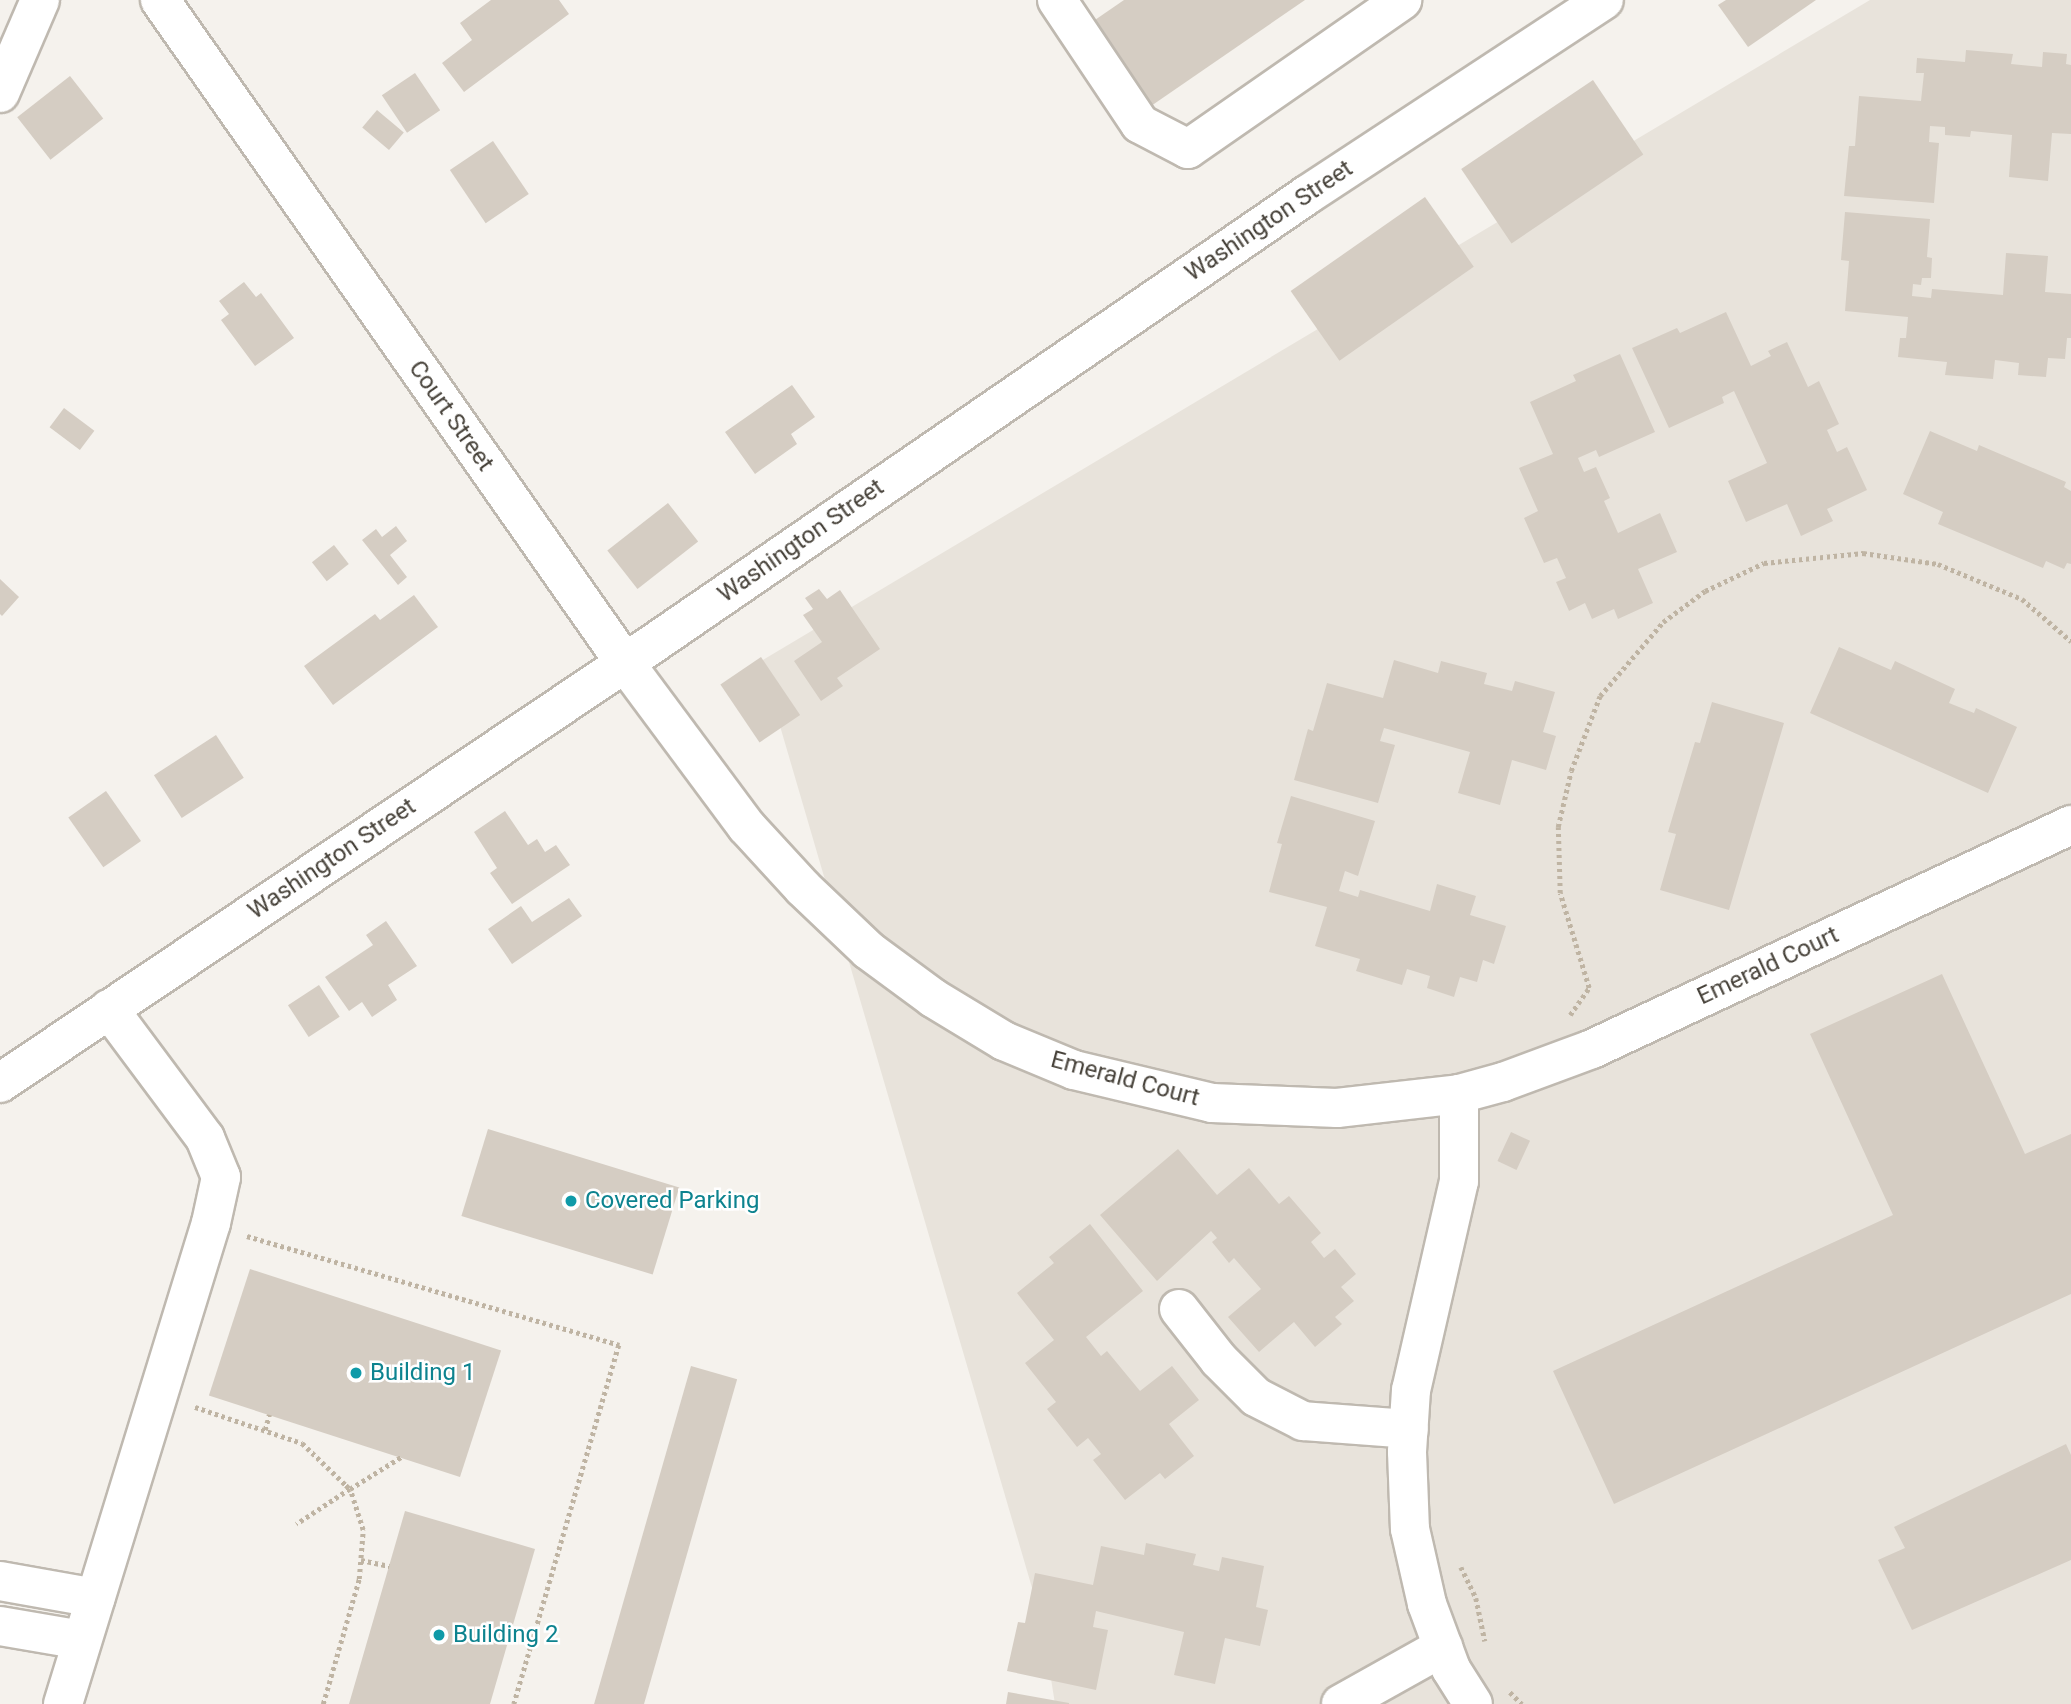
<!DOCTYPE html>
<html>
<head>
<meta charset="utf-8">
<style>
  body { margin:0 }
  #map { position:relative; width:2071px; height:1704px; overflow:hidden; background:#f5f2ed; font-family:Roboto,sans-serif }
  div>[style] { position:absolute }
  [style*='--x'] { left:calc(var(--x)*1px); top:calc(var(--y)*1px); width:calc(var(--w)*1px); rotate:calc(var(--a)*1deg) }
  .residential>* { inset:0; background:#e8e3db }
  .building>* { inset:0; background:#d5cdc3; transform-origin:0 0 }
  .path>* { height:4.5px; margin-top:-2.25px; transform-origin:0; background:repeating-linear-gradient(90deg,#bfb4a3 0 3.5px,transparent 0 7px) }
  .roads { filter:drop-shadow(2px 0 #bfb9b0) drop-shadow(-2px 0 #bfb9b0) drop-shadow(0 2px #bfb9b0) drop-shadow(0 -2px #bfb9b0) }
  .minor>* { height:38px; margin:-19px; padding:0 19px; transform-origin:19px; border-radius:19px; background:#fff }
  .dots>* { width:19px; height:19px; translate:-50% -50%; box-sizing:border-box; border:4px solid #fff; border-radius:50% }
  span { translate:-50% -50%; white-space:nowrap; text-align:center; line-height:1.15; -webkit-text-stroke:5px #fff; paint-order:stroke }
  .street-label { font-size:24px; color:#48433b }
  .culture-label { font-size:24px; color:#0d838f }
  .left { translate:0 -50%; text-align:left }
</style>
</head>
<body>
<div id="map">
  <div class="residential">
    <div style="clip-path:polygon(1870px 0,2071px 0,2071px 1704px,1055px 1704px,1042px 1622px,761px 661px)"></div>
  </div>
  <div class="building">
    <div style="clip-path:polygon(491px 0,559px 0,569px 14px,464px 92px,442px 63px,472px 40px,460px 23px)"></div>
    <div style="clip-path:polygon(1124px 0,1305px 0,1151px 106px,1092px 22px)"></div>
    <div style="clip-path:polygon(1726px 0,1816px 0,1748px 47px,1718px 5px)"></div>
    <div style="clip-path:polygon(1966px 50px,2013px 54px,2011px 64px,2042px 67px,2043px 52px,2067px 54px,2066px 64px,2071px 65px,2071px 134px,2052px 133px,2048px 181px,2009px 177px,2012px 135px,1971px 131px,1970px 137px,1945px 135px,1945px 127px,1930px 126px,1929px 142px,1939px 143px,1934px 203px,1844px 196px,1849px 146px,1855px 146px,1859px 96px,1921px 101px,1924px 73px,1916px 73px,1917px 58px,1965px 62px)"></div>
    <div style="left:415px;top:73px;width:45px;height:40px;rotate:56deg"></div>
    <div style="left:70px;top:76px;width:54px;height:67px;rotate:52deg"></div>
    <div style="left:1593px;top:80px;width:90px;height:159px;rotate:56deg"></div>
    <div style="left:377px;top:110px;width:35px;height:23px;rotate:40deg"></div>
    <div style="left:493px;top:141px;width:64px;height:52px;rotate:56deg"></div>
    <div style="left:1425px;top:197px;width:85px;height:164px;rotate:55deg"></div>
    <div style="clip-path:polygon(1845px 212px,1930px 219px,1927px 257px,1932px 258px,1931px 278px,1922px 278px,1921px 285px,1913px 284px,1912px 296px,1931px 298px,1932px 289px,2003px 295px,2006px 253px,2048px 256px,2045px 292px,2071px 294px,2071px 338px,2067px 338px,2065px 359px,2048px 358px,2046px 377px,2018px 375px,2019px 363px,1995px 360px,1993px 379px,1945px 375px,1947px 362px,1898px 357px,1900px 338px,1906px 338px,1908px 317px,1845px 311px,1849px 261px,1841px 260px)"></div>
    <div style="clip-path:polygon(244px 282px,256px 297px,261px 293px,294px 338px,255px 366px,221px 320px,229px 314px,219px 301px)"></div>
    <div style="clip-path:polygon(1726px 312px,1751px 366px,1771px 356px,1768px 351px,1787px 342px,1808px 387px,1819px 381px,1839px 424px,1827px 430px,1837px 452px,1847px 447px,1867px 490px,1827px 509px,1833px 521px,1801px 536px,1787px 504px,1746px 522px,1728px 481px,1767px 463px,1734px 391px,1722px 397px,1724px 403px,1669px 428px,1632px 348px,1677px 328px,1680px 333px)"></div>
    <div style="clip-path:polygon(1620px 354px,1655px 432px,1599px 457px,1596px 450px,1578px 458px,1584px 472px,1596px 467px,1610px 498px,1604px 501px,1618px 533px,1660px 513px,1677px 552px,1638px 569px,1653px 603px,1618px 619px,1614px 609px,1592px 619px,1585px 603px,1569px 611px,1556px 582px,1566px 578px,1557px 558px,1544px 563px,1524px 518px,1538px 511px,1519px 468px,1553px 454px,1530px 402px,1576px 381px,1573px 375px)"></div>
    <div style="clip-path:polygon(792px 385px,815px 417px,791px 434px,797px 444px,755px 474px,725px 432px)"></div>
    <div style="left:64px;top:408px;width:38px;height:24px;rotate:37deg"></div>
    <div style="clip-path:polygon(1930px 431px,1977px 451px,1979px 445px,2066px 482px,2064px 487px,2071px 491px,2071px 564px,2067px 563px,2064px 569px,2046px 561px,2043px 568px,1938px 524px,1943px 512px,1903px 494px)"></div>
    <div style="left:668px;top:503px;width:49px;height:77px;rotate:52deg"></div>
    <div style="clip-path:polygon(396px 526px,407px 541px,390px 555px,407px 577px,398px 585px,362px 540px,376px 529px,382px 537px)"></div>
    <div style="left:334px;top:545px;width:24px;height:28px;rotate:52deg"></div>
    <div style="clip-path:polygon(0 579px,19px 597px,2px 616px,0 614px)"></div>
    <div style="clip-path:polygon(819px 589px,827px 599px,840px 590px,880px 649px,837px 678px,843px 686px,821px 701px,794px 661px,822px 642px,803px 615px,813px 609px,805px 598px)"></div>
    <div style="clip-path:polygon(414px 595px,438px 627px,333px 705px,304px 666px,375px 614px,380px 620px)"></div>
    <div style="clip-path:polygon(1839px 647px,1891px 670px,1895px 661px,1955px 689px,1949px 703px,1974px 713px,1976px 708px,2017px 727px,1988px 793px,1810px 713px)"></div>
    <div style="left:761px;top:657px;width:70px;height:49px;rotate:56deg"></div>
    <div style="clip-path:polygon(1394px 660px,1438px 673px,1441px 661px,1487px 673px,1484px 684px,1512px 691px,1515px 681px,1555px 692px,1543px 732px,1556px 736px,1546px 770px,1512px 760px,1500px 805px,1458px 793px,1470px 752px,1384px 728px,1380px 741px,1395px 745px,1378px 803px,1294px 780px,1308px 729px,1313px 731px,1327px 683px,1383px 698px)"></div>
    <div style="clip-path:polygon(1712px 702px,1784px 723px,1729px 910px,1660px 890px,1676px 834px,1668px 832px,1695px 742px,1700px 743px)"></div>
    <div style="left:216px;top:735px;width:51px;height:74px;rotate:57deg"></div>
    <div style="left:106px;top:791px;width:61px;height:46px;rotate:55deg"></div>
    <div style="clip-path:polygon(1291px 796px,1375px 821px,1358px 876px,1345px 871px,1339px 891px,1358px 897px,1360px 890px,1430px 911px,1437px 884px,1476px 896px,1470px 915px,1506px 926px,1494px 964px,1483px 960px,1477px 982px,1460px 977px,1454px 997px,1427px 988px,1430px 976px,1407px 969px,1402px 985px,1356px 971px,1360px 959px,1315px 946px,1327px 907px,1269px 892px,1282px 844px,1277px 843px)"></div>
    <div style="clip-path:polygon(505px 811px,528px 845px,537px 839px,545px 852px,556px 845px,570px 865px,512px 904px,490px 873px,497px 868px,474px 832px)"></div>
    <div style="clip-path:polygon(569px 898px,582px 916px,512px 964px,488px 929px,521px 906px,532px 922px)"></div>
    <div style="clip-path:polygon(386px 921px,417px 966px,388px 985px,397px 1000px,372px 1017px,362px 1002px,349px 1011px,325px 977px,373px 945px,366px 935px)"></div>
    <div style="clip-path:polygon(1942px 974px,2025px 1154px,2071px 1134px,2071px 1294px,1614px 1504px,1553px 1371px,1893px 1215px,1810px 1034px)"></div>
    <div style="left:319px;top:985px;width:38px;height:37px;rotate:57deg"></div>
    <div style="left:488px;top:1129px;width:200px;height:91px;rotate:17deg"></div>
    <div style="left:1511px;top:1132px;width:21px;height:32px;rotate:25deg"></div>
    <div style="clip-path:polygon(1178px 1149px,1217px 1195px,1249px 1168px,1279px 1204px,1289px 1196px,1321px 1233px,1311px 1242px,1324px 1258px,1335px 1249px,1356px 1274px,1341px 1287px,1354px 1301px,1335px 1317px,1342px 1324px,1315px 1347px,1294px 1322px,1259px 1352px,1228px 1317px,1261px 1289px,1234px 1258px,1229px 1263px,1212px 1242px,1217px 1238px,1211px 1231px,1157px 1281px,1100px 1215px)"></div>
    <div style="clip-path:polygon(1090px 1224px,1143px 1291px,1086px 1337px,1101px 1356px,1107px 1351px,1140px 1391px,1172px 1366px,1199px 1400px,1169px 1424px,1194px 1456px,1165px 1479px,1160px 1473px,1125px 1500px,1093px 1460px,1101px 1454px,1088px 1438px,1077px 1447px,1047px 1409px,1056px 1402px,1025px 1363px,1054px 1340px,1017px 1293px,1054px 1263px,1049px 1257px)"></div>
    <div style="left:250px;top:1269px;width:264px;height:133px;rotate:18deg"></div>
    <div style="left:691px;top:1366px;width:48px;height:352px;rotate:16deg"></div>
    <div style="clip-path:polygon(2066px 1444px,2071px 1455px,2071px 1560px,1912px 1630px,1878px 1560px,1905px 1548px,1894px 1527px)"></div>
    <div style="clip-path:polygon(405px 1511px,535px 1549px,490px 1704px,349px 1704px)"></div>
    <div style="clip-path:polygon(1146px 1543px,1196px 1554px,1193px 1565px,1219px 1571px,1222px 1557px,1264px 1566px,1256px 1607px,1268px 1610px,1260px 1646px,1225px 1638px,1215px 1684px,1174px 1675px,1184px 1632px,1096px 1611px,1093px 1627px,1108px 1630px,1096px 1690px,1007px 1671px,1018px 1622px,1025px 1623px,1035px 1573px,1093px 1585px,1101px 1546px,1144px 1555px)"></div>
    <div style="clip-path:polygon(1008px 1692px,1069px 1703px,1069px 1704px,1006px 1704px)"></div>
  </div>
  <div class="path">
    <div style="--x:1570;--y:1015;--w:33;--a:-55"></div>
    <div style="--x:1589;--y:988;--w:99;--a:-107"></div>
    <div style="--x:1560;--y:893;--w:66;--a:-91.7"></div>
    <div style="--x:1558;--y:827;--w:57;--a:-76.9"></div>
    <div style="--x:1571;--y:771;--w:80;--a:-68.9"></div>
    <div style="--x:1600;--y:696;--w:97;--a:-49.6"></div>
    <div style="--x:1663;--y:622;--w:52;--a:-36.4"></div>
    <div style="--x:1705;--y:591;--w:65;--a:-25.4"></div>
    <div style="--x:1764;--y:563;--w:100;--a:-5.8"></div>
    <div style="--x:1863;--y:553;--w:76;--a:8.3"></div>
    <div style="--x:1938;--y:564;--w:91;--a:22.6"></div>
    <div style="--x:2022;--y:599;--w:65;--a:40.6"></div>
    <div style="--x:247;--y:1236;--w:388;--a:16.3"></div>
    <div style="--x:619;--y:1345;--w:374;--a:106.3"></div>
    <div style="--x:195;--y:1407;--w:113;--a:18.6"></div>
    <div style="--x:302;--y:1443;--w:61;--a:43.7"></div>
    <div style="--x:346;--y:1485;--w:6;--a:45"></div>
    <div style="--x:350;--y:1489;--w:64;--a:146.6"></div>
    <div style="--x:265;--y:1430;--w:16;--a:-75"></div>
    <div style="--x:361;--y:1560;--w:29;--a:12"></div>
    <div style="--x:1461;--y:1567;--w:34;--a:64"></div>
    <div style="--x:1476;--y:1598;--w:44;--a:78.2"></div>
    <div style="--x:1510;--y:1692;--w:17;--a:45"></div>
    <div style="--x:323;--y:1704;--w:130;--a:-73.9"></div>
    <div style="--x:359;--y:1579;--w:49;--a:-85.3"></div>
    <div style="--x:363;--y:1530;--w:43;--a:-107.6"></div>
    <div style="--x:350;--y:1489;--w:60;--a:-32.1"></div>
  </div>
  <div class="roads">
    <div class="minor">
      <div style="--x:160;--y:0;--w:810;--a:54.96"></div>
      <div style="--x:625;--y:663;--w:204;--a:53.4"></div>
      <div style="--x:747;--y:827;--w:83;--a:47.4"></div>
      <div style="--x:803;--y:888;--w:90;--a:43.6"></div>
      <div style="--x:868;--y:950;--w:81;--a:36.4"></div>
      <div style="--x:933;--y:998;--w:83;--a:31.2"></div>
      <div style="--x:1004;--y:1041;--w:76;--a:22.5"></div>
      <div style="--x:1074;--y:1070;--w:142;--a:13.4"></div>
      <div style="--x:1212;--y:1103;--w:125;--a:2.3"></div>
      <div style="--x:1337;--y:1108;--w:123;--a:-6.5"></div>
      <div style="--x:1459;--y:1094;--w:46;--a:-15.3"></div>
      <div style="--x:1503;--y:1082;--w:95;--a:-20.3"></div>
      <div style="--x:1592;--y:1049;--w:529;--a:-25.06"></div>
      <div style="--x:1057;--y:0;--w:149;--a:56.2"></div>
      <div style="--x:1140;--y:124;--w:54;--a:27.5"></div>
      <div style="--x:1188;--y:149;--w:261;--a:-34.8"></div>
      <div style="--x:0;--y:93;--w:101;--a:-66.7"></div>
      <div style="--x:0;--y:1083;--w:753;--a:-33.9"></div>
      <div style="--x:625;--y:663;--w:827;--a:-34.46"></div>
      <div style="--x:1307;--y:195;--w:355;--a:-33.3"></div>
      <div style="--x:1459;--y:1094;--w:87;--a:90"></div>
      <div style="--x:1459;--y:1181;--w:214;--a:102.9"></div>
      <div style="--x:1411;--y:1390;--w:62;--a:93.7"></div>
      <div style="--x:1407;--y:1452;--w:77;--a:87.8"></div>
      <div style="--x:1410;--y:1529;--w:77;--a:77.2"></div>
      <div style="--x:1427;--y:1604;--w:69;--a:69.7"></div>
      <div style="--x:1451;--y:1669;--w:41;--a:57.8"></div>
      <div style="--x:1179;--y:1309;--w:65;--a:51.9"></div>
      <div style="--x:1219;--y:1360;--w:52;--a:45"></div>
      <div style="--x:1256;--y:1397;--w:53;--a:27.1"></div>
      <div style="--x:1303;--y:1421;--w:106;--a:4.3"></div>
      <div style="--x:0;--y:1581;--w:97;--a:10.1"></div>
      <div style="--x:0;--y:1626;--w:83;--a:9.7"></div>
      <div style="--x:63;--y:1704;--w:503;--a:-72.9"></div>
      <div style="--x:211;--y:1223;--w:47;--a:-77.7"></div>
      <div style="--x:221;--y:1177;--w:42;--a:-112.3"></div>
      <div style="--x:205;--y:1138;--w:161;--a:-126.7"></div>
      <div style="--x:1341;--y:1704;--w:117;--a:-29.2"></div>
    </div>
  </div>
  <div class="dots">
    <div style="left:571px;top:1201px;background:#0f9aa8"></div>
    <div style="left:356px;top:1373px;background:#0f9aa8"></div>
    <div style="left:439px;top:1635px;background:#0f9aa8"></div>
  </div>
  <div class="street-label">
    <span style="left:1269px;top:221px;rotate:-34deg">Washington Street</span>
    <span style="left:451px;top:416px;rotate:55deg">Court Street</span>
    <span style="left:801px;top:541px;rotate:-35deg">Washington Street</span>
    <span style="left:332px;top:859px;rotate:-34deg">Washington Street</span>
    <span style="left:1768px;top:966px;rotate:-25deg">Emerald Court</span>
    <span style="left:1125px;top:1079px;rotate:15deg">Emerald Court</span>
  </div>
  <div class="culture-label">
    <span class="left" style="left:585px;top:1201px">Covered Parking</span>
    <span class="left" style="left:370px;top:1373px">Building 1</span>
    <span class="left" style="left:453px;top:1635px">Building 2</span>
  </div>
</div>
</body>
</html>
